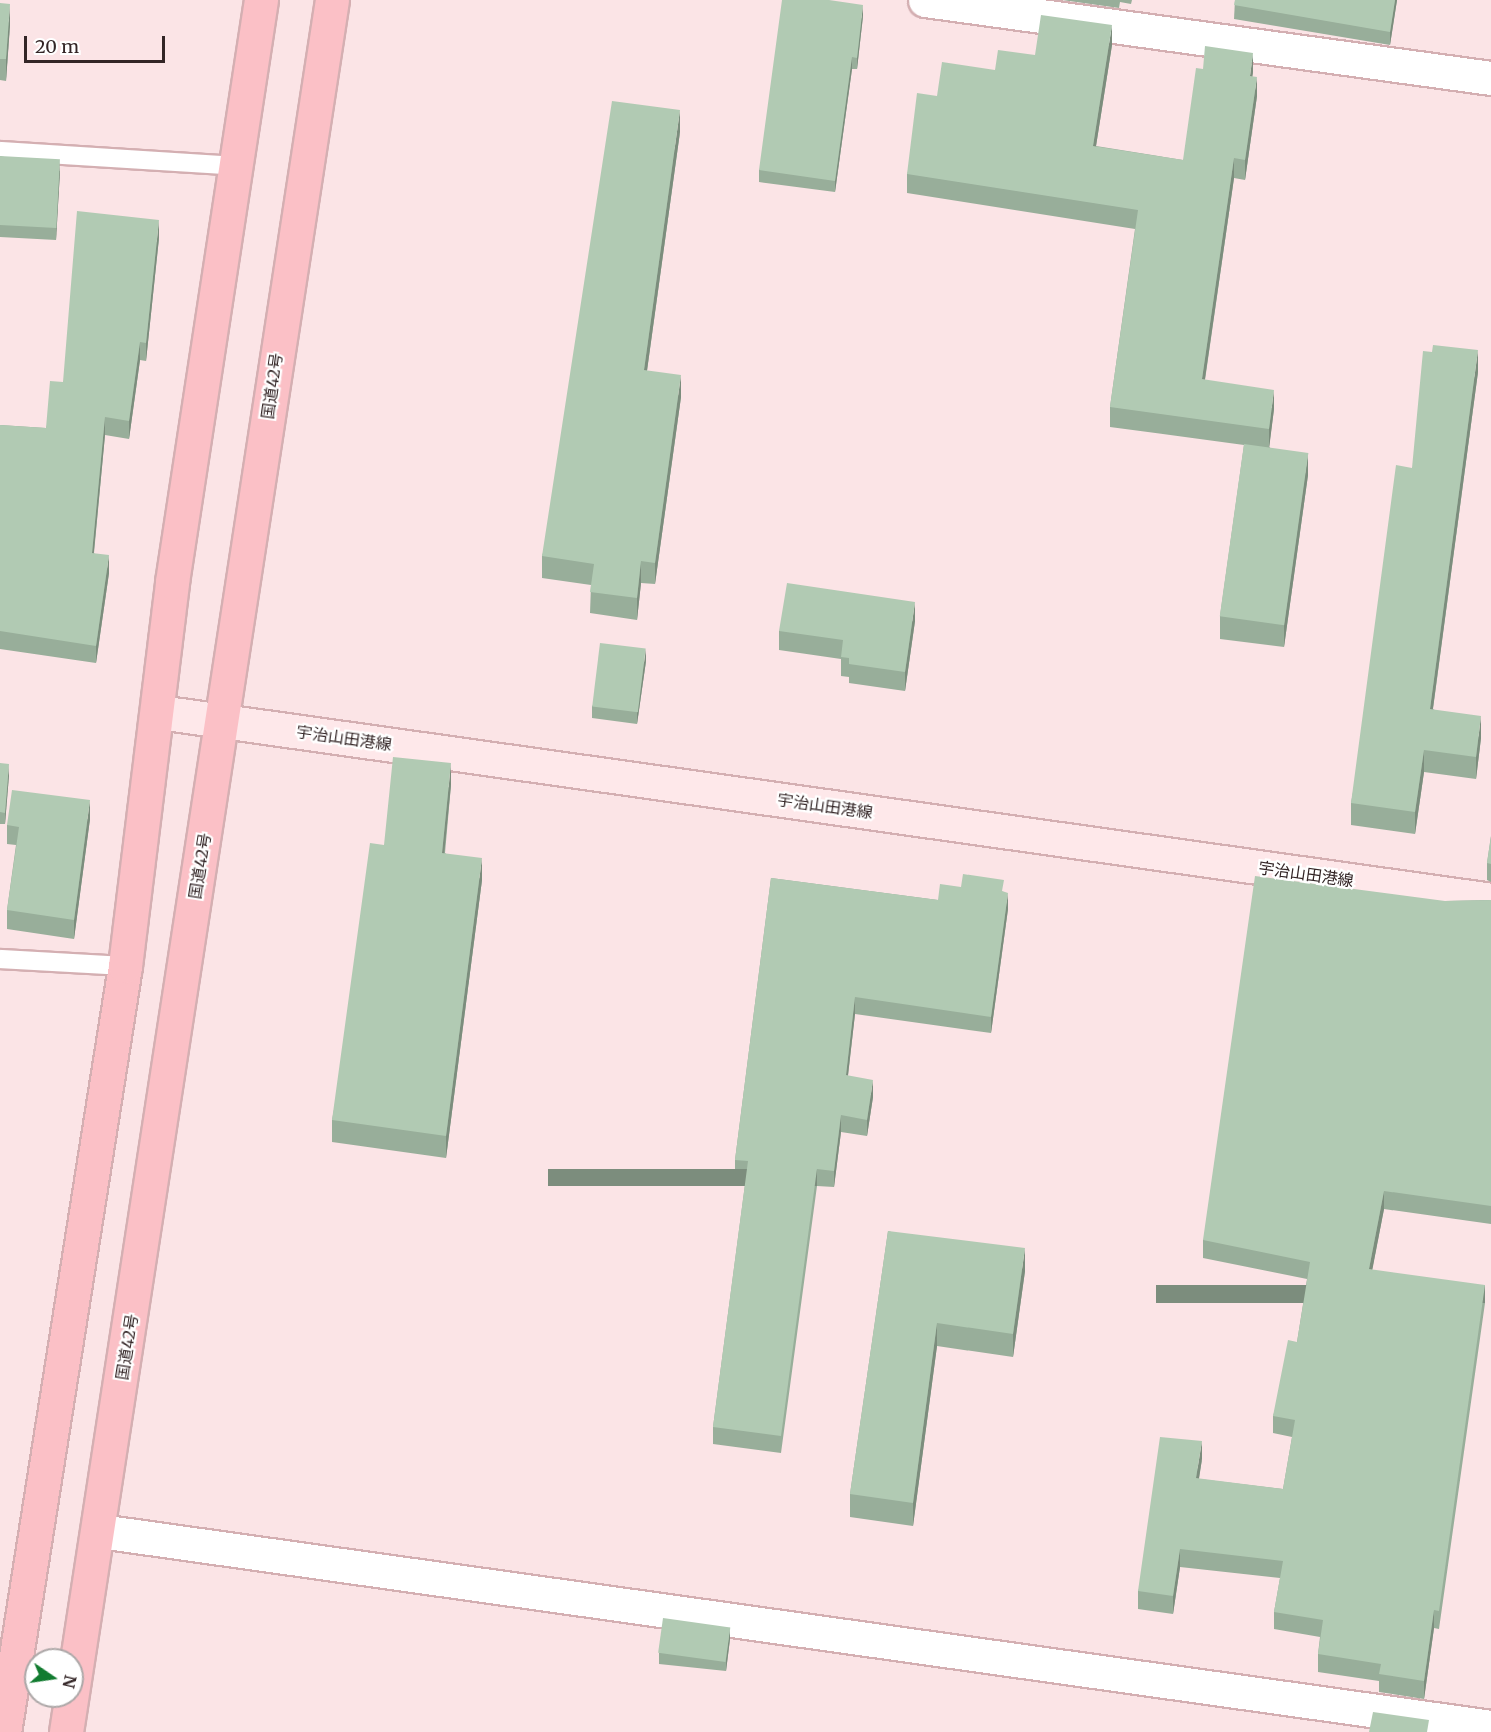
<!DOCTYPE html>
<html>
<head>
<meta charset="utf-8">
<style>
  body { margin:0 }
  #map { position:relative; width:1491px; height:1732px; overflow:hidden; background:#fbe4e6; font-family:Merriweather,"Noto Sans JP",serif }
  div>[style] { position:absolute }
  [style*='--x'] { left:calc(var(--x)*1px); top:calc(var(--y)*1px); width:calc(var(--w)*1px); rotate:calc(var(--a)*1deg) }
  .roads { filter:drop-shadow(2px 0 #d4afb2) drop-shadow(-2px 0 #d4afb2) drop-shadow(0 2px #d4afb2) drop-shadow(0 -2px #d4afb2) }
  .service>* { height:18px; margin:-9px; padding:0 9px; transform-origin:9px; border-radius:9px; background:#fff }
  .minor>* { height:33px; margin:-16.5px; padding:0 16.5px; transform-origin:16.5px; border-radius:16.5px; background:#fff }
  .secondary>* { height:33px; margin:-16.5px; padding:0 16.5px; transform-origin:16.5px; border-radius:16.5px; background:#fee8ea }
  .trunk>* { height:33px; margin:-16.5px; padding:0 16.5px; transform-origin:16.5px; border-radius:16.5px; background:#fbc0c6 }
  .wall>* { inset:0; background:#98ae9a }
  .shaded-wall>* { inset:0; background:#7c8d7d; transform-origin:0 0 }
  .building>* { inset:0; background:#b1cab3; transform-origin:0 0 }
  span { translate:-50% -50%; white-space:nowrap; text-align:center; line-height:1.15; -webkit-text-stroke:4.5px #fff; paint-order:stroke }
  .street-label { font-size:16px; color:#332526 }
  .north { position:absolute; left:24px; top:1648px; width:60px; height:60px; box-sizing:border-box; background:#fff; border:2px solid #ada8a8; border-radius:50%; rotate:103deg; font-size:16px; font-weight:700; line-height:24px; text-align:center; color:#332526 }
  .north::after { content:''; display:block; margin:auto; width:21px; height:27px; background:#117b2f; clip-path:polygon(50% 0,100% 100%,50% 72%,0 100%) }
  .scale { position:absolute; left:24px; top:36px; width:141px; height:27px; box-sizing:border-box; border:3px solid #332526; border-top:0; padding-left:8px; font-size:18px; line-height:21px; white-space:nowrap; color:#332526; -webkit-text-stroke:4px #fff; paint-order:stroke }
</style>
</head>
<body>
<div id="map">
  <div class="roads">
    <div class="service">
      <div style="--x:0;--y:151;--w:236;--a:3.6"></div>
      <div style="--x:0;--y:959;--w:125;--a:3.2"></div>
    </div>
    <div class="minor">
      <div style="--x:925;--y:0;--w:571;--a:7.85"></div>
      <div style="--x:100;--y:1531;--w:1405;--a:8.02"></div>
    </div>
    <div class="secondary">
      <div style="--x:159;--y:712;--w:1345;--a:8.03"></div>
    </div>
    <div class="trunk">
      <div style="--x:4;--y:1732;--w:775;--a:-81.02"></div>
      <div style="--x:125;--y:966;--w:387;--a:-83"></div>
      <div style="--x:172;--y:582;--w:589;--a:-81.31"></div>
      <div style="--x:66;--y:1732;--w:1752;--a:-81.27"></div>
    </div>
  </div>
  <div class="wall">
    <div style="clip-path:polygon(1062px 0,1132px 0,1131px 4px,1120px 2px,1119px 8px)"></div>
    <div style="clip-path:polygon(1235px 0,1397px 0,1390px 45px,1234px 19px)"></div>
    <div style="clip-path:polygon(0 3px,10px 25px,6px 81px,0 80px)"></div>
    <div style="clip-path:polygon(863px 16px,857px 69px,852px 69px,835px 192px,759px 182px,759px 170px)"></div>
    <div style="clip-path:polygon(1112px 45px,1096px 146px,1183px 160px,1253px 72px,1252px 76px,1257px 96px,1245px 180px,1234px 178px,1205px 380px,1274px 409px,1269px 447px,1308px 475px,1284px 647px,1220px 639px,1220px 616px,1244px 445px,1110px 427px,1110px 407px,1135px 229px,907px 193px,907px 174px,937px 96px,995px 70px,1035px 55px)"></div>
    <div style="clip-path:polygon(680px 132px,647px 371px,681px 397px,655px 584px,641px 583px,637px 620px,590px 613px,591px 585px,542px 578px,542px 556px)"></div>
    <div style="clip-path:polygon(0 156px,60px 171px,56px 240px,0 237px)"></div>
    <div style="clip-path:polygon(159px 238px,146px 361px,140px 360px,129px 439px,105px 435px,94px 553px,109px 573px,96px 663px,0 649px,0 425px,46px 428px,63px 382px)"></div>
    <div style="clip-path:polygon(1478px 372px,1433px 709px,1481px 738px,1476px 779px,1424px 772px,1415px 834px,1351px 825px,1351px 803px,1412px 468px)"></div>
    <div style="clip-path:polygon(915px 621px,905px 691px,849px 683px,849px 677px,841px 676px,841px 659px,779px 650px,779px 631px)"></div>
    <div style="clip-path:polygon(646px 661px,637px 724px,592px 718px,592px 706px)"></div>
    <div style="clip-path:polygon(0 763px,9px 775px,5px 824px,0 824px)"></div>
    <div style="clip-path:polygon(451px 785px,445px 853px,482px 880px,446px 1158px,332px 1142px,332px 1120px,384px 845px)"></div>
    <div style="clip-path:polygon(90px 819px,74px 939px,7px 929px,7px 910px,16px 845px,7px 844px,7px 825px)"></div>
    <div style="clip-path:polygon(1491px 836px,1491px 882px,1487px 880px,1487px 863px)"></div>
    <div style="clip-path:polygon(771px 878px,938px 900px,961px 887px,1004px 892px,1008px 909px,991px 1033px,855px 1014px,848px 1076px,873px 1097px,867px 1136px,841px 1132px,834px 1187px,817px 1186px,781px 1453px,713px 1444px,713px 1427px,746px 1177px,735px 1176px,735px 1160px)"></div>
    <div style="clip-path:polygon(1491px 900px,1491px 1224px,1384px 1209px,1372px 1270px,1485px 1303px,1439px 1629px,1434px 1628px,1424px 1699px,1379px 1692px,1379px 1681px,1318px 1672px,1318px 1654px,1320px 1637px,1274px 1629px,1274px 1612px,1280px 1578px,1180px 1567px,1173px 1614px,1138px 1609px,1138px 1591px,1202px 1459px,1199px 1479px,1283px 1489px,1292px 1437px,1273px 1433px,1273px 1416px,1297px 1342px,1307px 1279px,1203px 1258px,1203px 1240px,1445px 901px)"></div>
    <div style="clip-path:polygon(888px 1231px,1025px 1271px,1013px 1357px,937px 1346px,913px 1526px,850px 1517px,850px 1494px)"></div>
    <div style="clip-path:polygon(730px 1639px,726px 1671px,659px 1664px,659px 1653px)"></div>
  </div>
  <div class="shaded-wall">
    <div style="clip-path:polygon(1395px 0,1397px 0,1390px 45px,1390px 32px)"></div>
    <div style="clip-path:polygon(10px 4px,10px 25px,6px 81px,6px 59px)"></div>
    <div style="clip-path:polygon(863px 5px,863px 16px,857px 69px,857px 58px)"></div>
    <div style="clip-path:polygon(1112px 25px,1112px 45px,1093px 165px,1093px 146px)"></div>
    <div style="clip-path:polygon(1253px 53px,1253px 72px,1250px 95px,1250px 76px)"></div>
    <div style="clip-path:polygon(852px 57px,852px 69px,835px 192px,835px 181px)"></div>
    <div style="clip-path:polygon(1257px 77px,1257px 96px,1245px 180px,1245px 160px)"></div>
    <div style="clip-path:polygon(680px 110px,680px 132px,644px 392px,644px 370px)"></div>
    <div style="clip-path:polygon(1234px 158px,1234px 178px,1202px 399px,1202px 379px)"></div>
    <div style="clip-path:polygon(60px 159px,60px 171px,56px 240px,56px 228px)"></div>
    <div style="clip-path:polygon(159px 220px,159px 238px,146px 361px,146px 343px)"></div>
    <div style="clip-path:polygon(140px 342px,140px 360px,129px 439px,129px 421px)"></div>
    <div style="clip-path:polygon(1478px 350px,1478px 372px,1430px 730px,1430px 709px)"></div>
    <div style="clip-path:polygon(681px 375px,681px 397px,655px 584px,655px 563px)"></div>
    <div style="clip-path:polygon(1274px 390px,1274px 409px,1269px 449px,1269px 429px)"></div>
    <div style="clip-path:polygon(105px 417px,105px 435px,92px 571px,92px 553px)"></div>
    <div style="clip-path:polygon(1308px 453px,1308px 475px,1284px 647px,1284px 625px)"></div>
    <div style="clip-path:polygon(109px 555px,109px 573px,96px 663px,96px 646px)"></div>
    <div style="clip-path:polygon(641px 561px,641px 583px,637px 620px,637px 598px)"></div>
    <div style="clip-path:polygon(915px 602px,915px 621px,905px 691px,905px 672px)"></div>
    <div style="clip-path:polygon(646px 649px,646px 661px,637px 724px,637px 712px)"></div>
    <div style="clip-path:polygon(1481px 716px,1481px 738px,1476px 779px,1476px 757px)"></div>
    <div style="clip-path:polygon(1424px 750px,1424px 772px,1415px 834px,1415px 812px)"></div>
    <div style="clip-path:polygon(451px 763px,451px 785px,442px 875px,442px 853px)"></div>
    <div style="clip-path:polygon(9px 764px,9px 775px,5px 824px,5px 813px)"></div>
    <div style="clip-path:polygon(90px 800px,90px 819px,74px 939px,74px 920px)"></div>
    <div style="clip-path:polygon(482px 858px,482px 880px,446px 1158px,446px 1136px)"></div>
    <div style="clip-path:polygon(1008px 893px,1008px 909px,991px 1033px,991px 1017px)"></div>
    <div style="clip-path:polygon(855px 997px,855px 1014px,846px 1092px,846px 1075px)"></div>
    <div style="clip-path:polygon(873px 1080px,873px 1097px,867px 1136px,867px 1120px)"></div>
    <div style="clip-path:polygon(841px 1115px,841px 1132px,834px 1187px,834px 1171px)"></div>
    <div style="left:817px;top:1169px;width:17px;height:269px;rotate:90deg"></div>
    <div style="clip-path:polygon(1384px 1191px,1384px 1209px,1369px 1287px,1369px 1269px)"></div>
    <div style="clip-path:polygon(1025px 1248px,1025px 1271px,1013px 1357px,1013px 1334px)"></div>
    <div style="left:1485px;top:1285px;width:18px;height:329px;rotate:90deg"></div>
    <div style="clip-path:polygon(937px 1323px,937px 1346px,913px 1526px,913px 1503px)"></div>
    <div style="clip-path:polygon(1202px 1441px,1202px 1459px,1196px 1496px,1196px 1478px)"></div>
    <div style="clip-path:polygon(1180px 1549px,1180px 1567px,1173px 1614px,1173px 1596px)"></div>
    <div style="clip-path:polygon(1434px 1610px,1434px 1628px,1424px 1699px,1424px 1681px)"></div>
    <div style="clip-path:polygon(730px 1627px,730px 1639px,726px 1671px,726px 1660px)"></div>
  </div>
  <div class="building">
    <div style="clip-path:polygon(782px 0,829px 0,863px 5px,857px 58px,852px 57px,835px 181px,759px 170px)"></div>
    <div style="clip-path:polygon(1235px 0,1395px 0,1390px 32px,1234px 5px)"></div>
    <div style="clip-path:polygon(0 3px,10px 4px,6px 59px,0 59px)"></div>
    <div style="clip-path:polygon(1041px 15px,1112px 25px,1093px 146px,1183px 160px,1196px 68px,1203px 69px,1205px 46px,1253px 53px,1250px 76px,1257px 77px,1245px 160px,1234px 158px,1202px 379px,1274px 390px,1269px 429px,1110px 407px,1138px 210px,907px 174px,917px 93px,937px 96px,942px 62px,995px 70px,998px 50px,1035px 55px)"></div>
    <div style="clip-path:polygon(612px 101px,680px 110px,644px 370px,681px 375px,655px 563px,641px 561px,637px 598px,590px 592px,594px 564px,542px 556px)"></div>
    <div style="left:0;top:156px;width:60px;height:69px;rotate:3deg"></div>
    <div style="clip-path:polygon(77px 211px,159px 220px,146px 343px,140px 342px,129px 421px,105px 417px,92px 553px,109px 555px,96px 646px,0 631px,0 425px,46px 428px,50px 381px,63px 382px)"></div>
    <div style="clip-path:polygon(1433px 345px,1478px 350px,1430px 709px,1481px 716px,1476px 757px,1424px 750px,1415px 812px,1351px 803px,1396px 465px,1412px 468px,1423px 351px,1432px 352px)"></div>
    <div style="left:1244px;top:444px;width:65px;height:174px;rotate:8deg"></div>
    <div style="clip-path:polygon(787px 583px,915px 602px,905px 672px,849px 664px,849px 658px,841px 657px,843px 640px,779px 631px)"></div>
    <div style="left:600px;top:643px;width:46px;height:64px;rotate:7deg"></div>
    <div style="clip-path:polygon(393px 757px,451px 763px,442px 853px,482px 858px,446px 1136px,332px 1120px,370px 843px,384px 845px)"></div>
    <div style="clip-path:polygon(0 763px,9px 764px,5px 813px,0 812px)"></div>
    <div style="clip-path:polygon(12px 790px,90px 800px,74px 920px,7px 910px,19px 827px,7px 825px)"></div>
    <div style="clip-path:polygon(1491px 836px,1491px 864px,1487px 863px)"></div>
    <div style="clip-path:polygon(963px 874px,1004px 880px,1002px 891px,1008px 893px,991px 1017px,855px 997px,846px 1075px,873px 1080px,867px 1120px,841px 1115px,834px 1171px,817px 1169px,781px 1436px,713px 1427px,748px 1161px,735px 1160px,771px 878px,938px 900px,940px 884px,961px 887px)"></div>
    <div style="clip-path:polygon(1255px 876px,1445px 901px,1491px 900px,1491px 1206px,1384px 1191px,1369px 1269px,1485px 1285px,1439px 1611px,1434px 1610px,1424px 1681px,1379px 1674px,1381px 1664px,1318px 1654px,1323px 1620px,1274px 1612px,1283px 1561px,1180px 1549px,1173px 1596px,1138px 1591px,1160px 1437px,1202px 1441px,1196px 1478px,1283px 1489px,1295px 1420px,1273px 1416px,1288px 1340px,1297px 1342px,1310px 1262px,1203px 1240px)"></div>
    <div style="clip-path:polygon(888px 1231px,1025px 1248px,1013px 1334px,937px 1323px,913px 1503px,850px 1494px)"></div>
    <div style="left:663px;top:1618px;width:68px;height:35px;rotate:8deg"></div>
    <div style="clip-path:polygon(1373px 1712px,1429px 1720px,1427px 1732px,1369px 1732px)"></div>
  </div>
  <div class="street-label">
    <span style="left:272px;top:386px;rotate:-82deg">国道42号</span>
    <span style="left:344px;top:738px;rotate:8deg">宇治山田港線</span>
    <span style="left:825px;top:806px;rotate:8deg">宇治山田港線</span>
    <span style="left:200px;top:866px;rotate:-81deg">国道42号</span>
    <span style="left:1306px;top:874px;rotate:8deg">宇治山田港線</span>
    <span style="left:127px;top:1347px;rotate:-81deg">国道42号</span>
  </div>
  <div class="north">N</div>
  <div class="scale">20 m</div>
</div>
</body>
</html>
